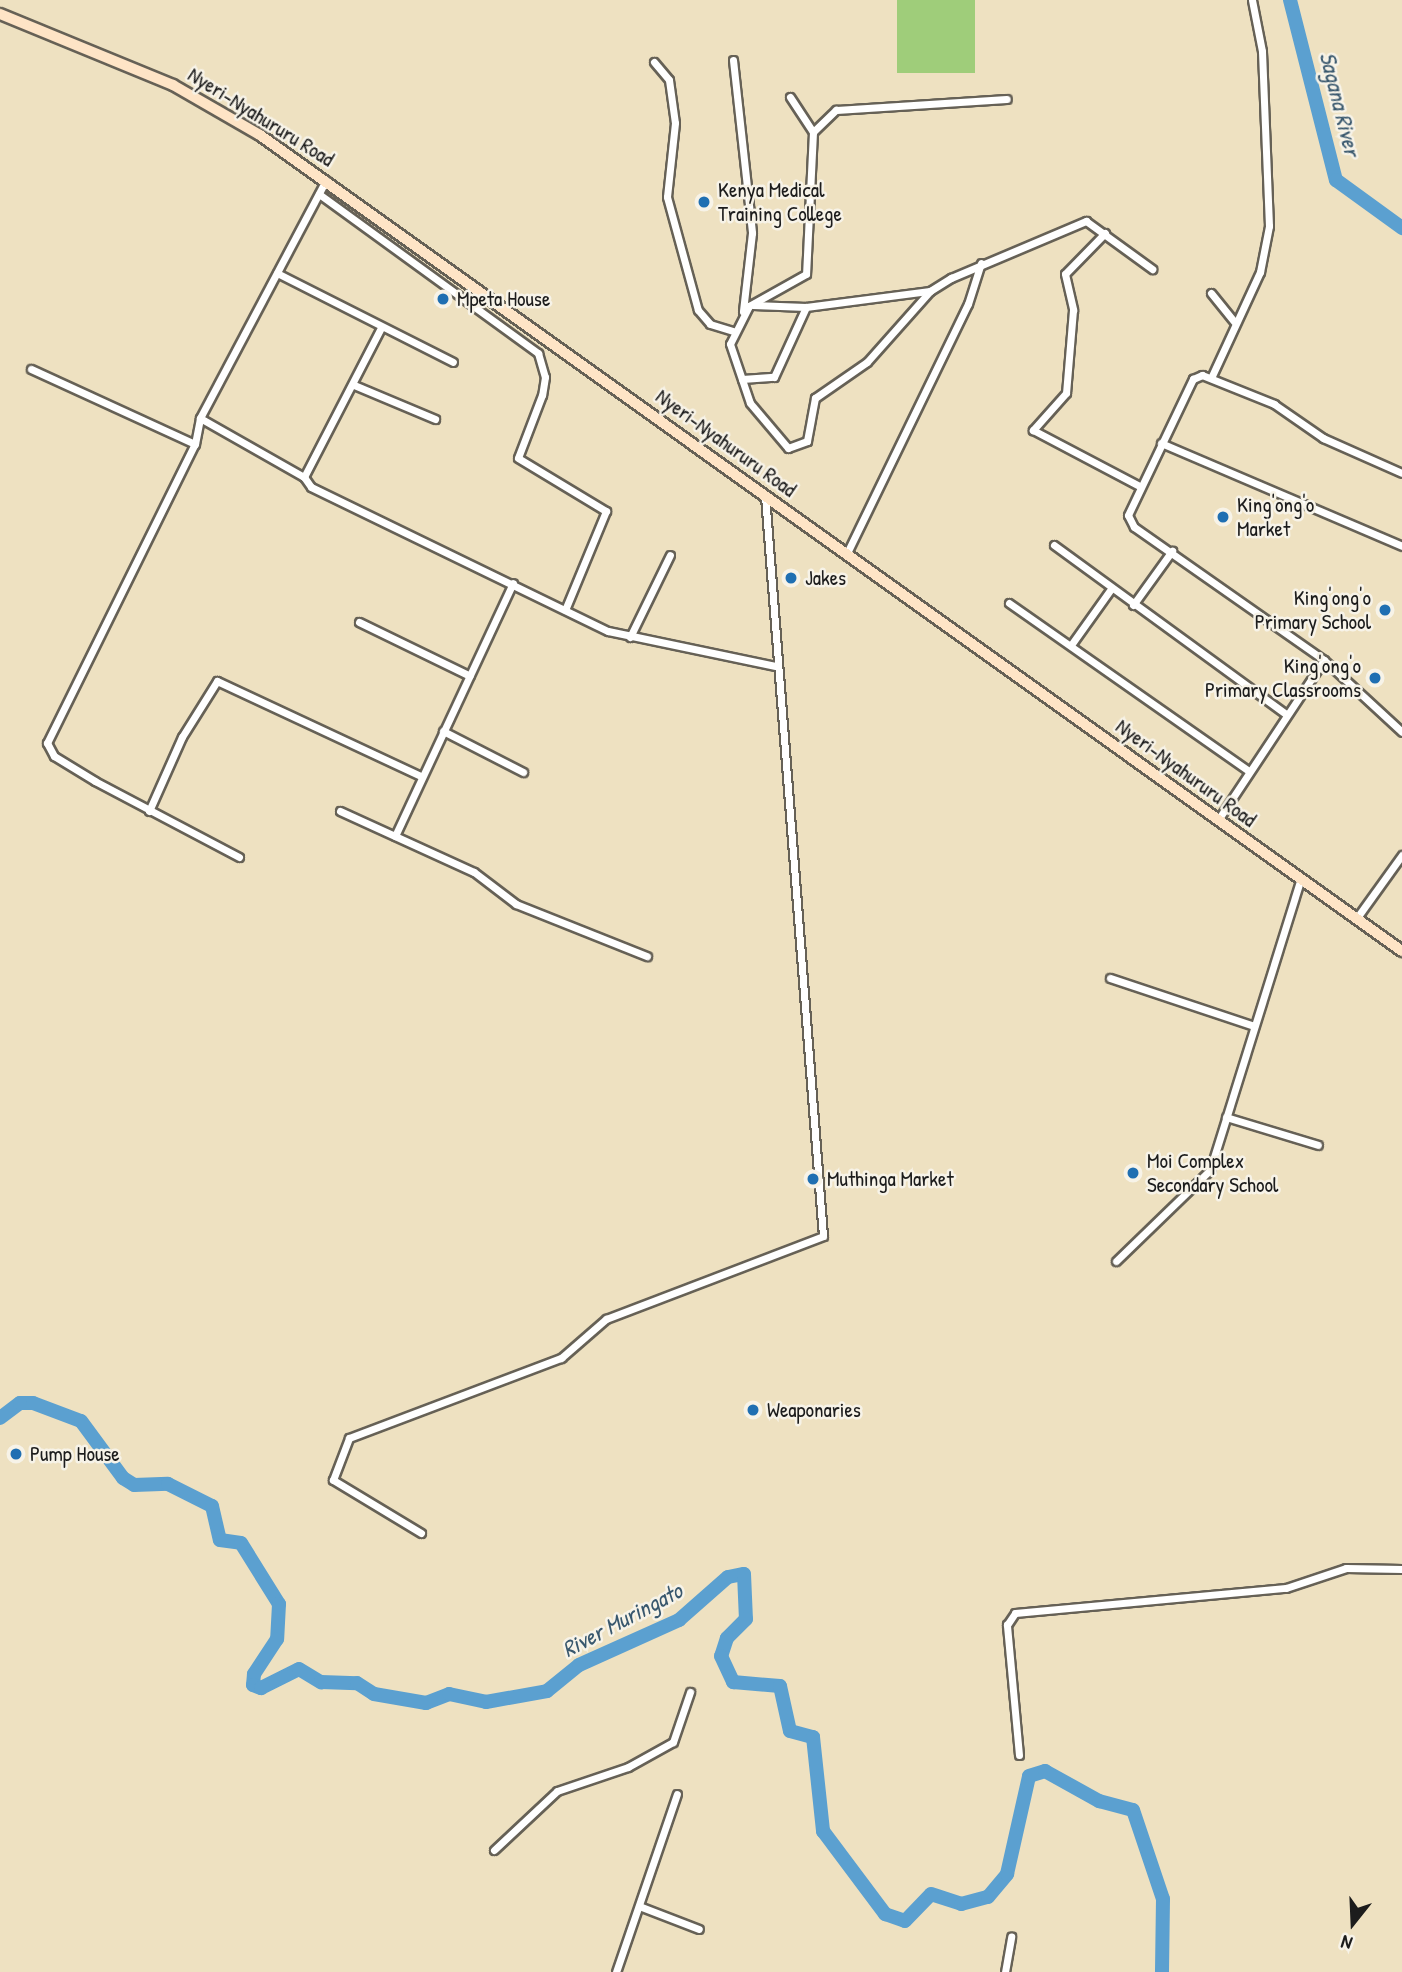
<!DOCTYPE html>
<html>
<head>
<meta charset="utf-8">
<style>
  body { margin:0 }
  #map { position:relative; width:1402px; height:1972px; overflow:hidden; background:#eee1c1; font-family:"Patrick Hand",sans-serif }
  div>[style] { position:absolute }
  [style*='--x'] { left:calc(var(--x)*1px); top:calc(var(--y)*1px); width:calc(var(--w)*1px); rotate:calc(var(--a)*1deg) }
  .green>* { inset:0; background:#9fcd7a; transform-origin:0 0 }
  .river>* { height:14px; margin:-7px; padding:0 7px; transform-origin:7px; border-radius:7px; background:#5ba0d0 }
  .roads { filter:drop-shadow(2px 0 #666156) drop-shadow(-2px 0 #666156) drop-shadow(0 2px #666156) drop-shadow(0 -2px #666156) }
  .minor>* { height:7px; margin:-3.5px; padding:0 3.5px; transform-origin:3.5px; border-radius:3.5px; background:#fff }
  .secondary>* { height:10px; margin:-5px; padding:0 5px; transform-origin:5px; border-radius:5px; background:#fee4c6 }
  .dots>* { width:19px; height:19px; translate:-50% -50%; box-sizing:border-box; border:4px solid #f7f3e8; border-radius:50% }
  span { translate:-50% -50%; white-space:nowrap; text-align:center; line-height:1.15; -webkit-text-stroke:5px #f7f3e8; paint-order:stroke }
  .street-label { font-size:21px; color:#1c1c1c }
  .poi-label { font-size:21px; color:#1c1c1c }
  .left { translate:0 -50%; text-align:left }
  .right { translate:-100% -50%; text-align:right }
  .water-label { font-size:23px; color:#38576d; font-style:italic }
  .north { position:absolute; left:1318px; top:1888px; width:70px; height:70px; -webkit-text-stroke:5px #f7f3e8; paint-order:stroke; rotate:198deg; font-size:19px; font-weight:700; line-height:28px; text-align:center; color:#1c1c1c }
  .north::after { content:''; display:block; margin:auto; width:24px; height:32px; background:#1c1c1c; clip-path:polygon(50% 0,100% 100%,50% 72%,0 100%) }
</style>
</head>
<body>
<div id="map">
  <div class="green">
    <div style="left:897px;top:0;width:78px;height:73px"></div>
  </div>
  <div class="river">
    <div style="--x:1290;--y:0;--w:186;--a:75.7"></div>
    <div style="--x:1336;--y:180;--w:82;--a:36"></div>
    <div style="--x:0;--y:1418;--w:25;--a:-37"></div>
    <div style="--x:20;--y:1403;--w:13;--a:0"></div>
    <div style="--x:33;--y:1403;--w:51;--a:20.6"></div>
    <div style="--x:81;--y:1421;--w:71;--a:53.6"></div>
    <div style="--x:123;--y:1478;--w:13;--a:32"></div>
    <div style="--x:134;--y:1485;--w:34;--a:-2"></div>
    <div style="--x:168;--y:1484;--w:49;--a:26.6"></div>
    <div style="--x:212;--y:1506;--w:35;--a:77"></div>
    <div style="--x:220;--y:1540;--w:21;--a:8"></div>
    <div style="--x:241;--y:1543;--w:72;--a:58.1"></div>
    <div style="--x:279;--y:1604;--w:35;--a:93"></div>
    <div style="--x:277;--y:1639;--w:42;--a:123.3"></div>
    <div style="--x:254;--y:1674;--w:11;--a:95"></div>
    <div style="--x:253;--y:1685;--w:9;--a:21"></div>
    <div style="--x:261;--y:1688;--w:42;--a:-26.6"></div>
    <div style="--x:299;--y:1669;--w:26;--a:31"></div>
    <div style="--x:321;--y:1682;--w:36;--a:2"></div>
    <div style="--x:357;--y:1683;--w:20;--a:33"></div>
    <div style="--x:374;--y:1694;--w:53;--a:9.8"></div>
    <div style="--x:426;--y:1703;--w:25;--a:-21"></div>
    <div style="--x:449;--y:1694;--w:38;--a:12"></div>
    <div style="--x:486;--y:1702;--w:62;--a:-10.2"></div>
    <div style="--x:547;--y:1691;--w:41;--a:-39.1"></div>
    <div style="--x:579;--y:1665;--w:110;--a:-24.2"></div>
    <div style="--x:679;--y:1620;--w:65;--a:-41.3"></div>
    <div style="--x:728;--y:1577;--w:16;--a:-11"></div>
    <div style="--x:744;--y:1574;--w:45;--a:87.5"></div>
    <div style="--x:746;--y:1619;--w:27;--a:135"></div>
    <div style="--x:727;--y:1638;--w:19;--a:108"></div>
    <div style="--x:721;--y:1656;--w:29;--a:65"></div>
    <div style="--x:733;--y:1682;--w:47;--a:4.9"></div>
    <div style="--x:780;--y:1686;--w:46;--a:77.5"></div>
    <div style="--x:790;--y:1731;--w:24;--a:15"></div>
    <div style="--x:813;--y:1737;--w:95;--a:83.9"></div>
    <div style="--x:823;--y:1831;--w:104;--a:53.2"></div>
    <div style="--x:885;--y:1914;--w:21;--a:19"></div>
    <div style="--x:905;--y:1921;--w:37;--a:-46"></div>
    <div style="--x:931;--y:1894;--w:32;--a:18"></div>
    <div style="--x:961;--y:1904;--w:28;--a:-15"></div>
    <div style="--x:988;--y:1897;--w:30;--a:-50"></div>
    <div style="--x:1007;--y:1874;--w:100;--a:-77.3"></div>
    <div style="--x:1029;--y:1776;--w:17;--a:-17"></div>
    <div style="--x:1045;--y:1771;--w:62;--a:29.1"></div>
    <div style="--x:1099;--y:1801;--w:35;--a:15"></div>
    <div style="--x:1133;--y:1810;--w:94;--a:71.4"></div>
    <div style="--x:1163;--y:1899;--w:73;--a:90.8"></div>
  </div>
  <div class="roads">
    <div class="minor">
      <div style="--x:733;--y:60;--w:174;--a:83.7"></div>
      <div style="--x:752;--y:233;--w:79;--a:96.6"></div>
      <div style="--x:654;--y:62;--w:23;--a:50"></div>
      <div style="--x:669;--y:80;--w:43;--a:82.1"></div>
      <div style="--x:675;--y:123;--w:74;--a:96.2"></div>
      <div style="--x:667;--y:197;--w:117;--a:74.7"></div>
      <div style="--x:698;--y:310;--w:18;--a:49"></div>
      <div style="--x:710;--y:324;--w:24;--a:17"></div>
      <div style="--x:790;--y:97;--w:42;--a:56.7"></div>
      <div style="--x:813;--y:132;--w:142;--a:92.8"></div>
      <div style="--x:806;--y:274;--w:65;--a:150.7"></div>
      <div style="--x:749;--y:306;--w:42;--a:116.6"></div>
      <div style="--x:730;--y:344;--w:62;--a:71.3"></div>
      <div style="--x:750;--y:403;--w:59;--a:49.8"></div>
      <div style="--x:788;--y:448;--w:20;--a:-20"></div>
      <div style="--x:807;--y:441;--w:44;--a:-79.5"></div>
      <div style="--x:815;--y:398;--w:63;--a:-34.7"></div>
      <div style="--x:867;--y:362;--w:95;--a:-48.4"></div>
      <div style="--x:930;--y:291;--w:25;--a:-32"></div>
      <div style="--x:951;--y:278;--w:147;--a:-22.9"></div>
      <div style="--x:1086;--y:221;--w:82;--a:36"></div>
      <div style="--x:813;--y:132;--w:32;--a:-44"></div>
      <div style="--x:836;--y:110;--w:171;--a:-3.7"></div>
      <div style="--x:319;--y:194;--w:271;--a:36"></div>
      <div style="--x:538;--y:353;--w:25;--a:74"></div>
      <div style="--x:545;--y:377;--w:18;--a:99"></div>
      <div style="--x:542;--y:395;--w:67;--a:110.9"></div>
      <div style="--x:518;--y:458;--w:103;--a:31.1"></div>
      <div style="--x:606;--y:511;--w:107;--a:112.5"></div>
      <div style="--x:1105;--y:233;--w:57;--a:134.3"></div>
      <div style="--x:1065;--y:274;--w:37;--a:77"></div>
      <div style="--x:1073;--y:310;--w:83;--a:94.8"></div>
      <div style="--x:1066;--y:393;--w:50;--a:131.7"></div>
      <div style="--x:1033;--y:430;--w:120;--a:27.8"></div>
      <div style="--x:277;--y:273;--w:197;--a:26.8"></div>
      <div style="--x:1211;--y:293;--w:36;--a:51"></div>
      <div style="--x:753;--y:305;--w:53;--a:2.2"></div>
      <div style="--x:806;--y:307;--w:125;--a:-7.4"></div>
      <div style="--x:31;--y:369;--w:180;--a:24.6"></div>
      <div style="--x:1211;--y:378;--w:117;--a:-65.2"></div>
      <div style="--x:1260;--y:272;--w:47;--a:-78.9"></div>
      <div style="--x:1269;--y:226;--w:175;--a:-92.3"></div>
      <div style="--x:1262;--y:51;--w:52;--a:-101.1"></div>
      <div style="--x:742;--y:379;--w:32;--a:-4"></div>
      <div style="--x:774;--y:377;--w:77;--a:-65.4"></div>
      <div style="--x:354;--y:385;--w:88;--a:22.8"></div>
      <div style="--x:200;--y:418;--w:120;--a:29.6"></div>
      <div style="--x:304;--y:477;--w:168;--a:-62.7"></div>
      <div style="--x:1161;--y:443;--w:262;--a:23.1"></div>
      <div style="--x:304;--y:477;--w:12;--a:55"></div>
      <div style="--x:311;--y:487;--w:330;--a:25.9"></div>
      <div style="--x:608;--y:631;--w:171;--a:11.8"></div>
      <div style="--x:1054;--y:545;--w:288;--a:36.1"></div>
      <div style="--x:847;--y:553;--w:277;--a:-64.1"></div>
      <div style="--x:968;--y:304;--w:43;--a:-72.4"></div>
      <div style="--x:1009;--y:603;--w:293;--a:35"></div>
      <div style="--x:1133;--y:605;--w:67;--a:-54.2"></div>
      <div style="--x:359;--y:622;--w:123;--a:25.9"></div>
      <div style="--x:630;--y:637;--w:91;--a:-64"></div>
      <div style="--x:1071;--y:645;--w:69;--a:-54.5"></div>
      <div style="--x:1324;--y:660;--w:106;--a:42.7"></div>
      <div style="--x:443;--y:731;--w:90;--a:27.1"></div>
      <div style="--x:149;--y:811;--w:81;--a:-66"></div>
      <div style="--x:182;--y:737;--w:66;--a:-58"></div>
      <div style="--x:217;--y:681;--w:225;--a:25"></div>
      <div style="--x:340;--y:811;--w:147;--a:24.5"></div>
      <div style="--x:474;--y:872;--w:53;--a:37.3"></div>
      <div style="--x:516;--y:904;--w:141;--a:21.7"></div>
      <div style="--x:1218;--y:820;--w:192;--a:-56.5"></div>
      <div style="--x:1324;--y:660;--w:232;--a:-145"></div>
      <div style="--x:1134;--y:527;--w:13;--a:-117"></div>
      <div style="--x:1128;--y:515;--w:151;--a:-64.5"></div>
      <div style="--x:1193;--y:379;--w:10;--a:-24"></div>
      <div style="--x:1202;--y:375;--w:78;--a:21.9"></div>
      <div style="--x:1274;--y:404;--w:60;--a:34.8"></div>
      <div style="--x:1323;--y:438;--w:86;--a:23.9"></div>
      <div style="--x:395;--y:836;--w:279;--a:-65"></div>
      <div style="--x:239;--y:857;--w:163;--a:-152.2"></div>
      <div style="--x:95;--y:781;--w:48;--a:-148.6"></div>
      <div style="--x:54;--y:756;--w:15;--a:-118"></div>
      <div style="--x:47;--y:743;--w:334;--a:-63.7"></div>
      <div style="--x:195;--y:444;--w:26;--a:-79"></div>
      <div style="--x:200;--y:418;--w:269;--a:-62.1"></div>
      <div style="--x:1356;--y:919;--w:79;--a:-54.3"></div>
      <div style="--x:1110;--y:978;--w:152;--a:18.4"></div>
      <div style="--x:1226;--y:1117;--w:96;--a:16.9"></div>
      <div style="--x:1116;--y:1261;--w:131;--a:-44.1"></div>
      <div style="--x:1210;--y:1170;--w:306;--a:-72.7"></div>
      <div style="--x:421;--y:1533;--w:103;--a:-148.9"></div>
      <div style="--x:333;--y:1480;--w:45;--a:-69.1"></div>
      <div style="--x:349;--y:1438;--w:227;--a:-20.7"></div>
      <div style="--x:561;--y:1358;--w:60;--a:-40.9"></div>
      <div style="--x:606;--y:1319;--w:232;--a:-20.9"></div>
      <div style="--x:823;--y:1236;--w:742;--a:-94.48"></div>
      <div style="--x:1019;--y:1755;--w:131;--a:-95.3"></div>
      <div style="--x:1007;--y:1625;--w:14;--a:-56"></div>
      <div style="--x:1015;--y:1613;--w:272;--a:-5.3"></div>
      <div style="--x:1286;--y:1588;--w:63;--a:-18.4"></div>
      <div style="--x:1346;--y:1568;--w:56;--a:1"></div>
      <div style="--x:494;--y:1850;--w:86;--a:-43.1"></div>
      <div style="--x:557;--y:1791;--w:75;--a:-18.7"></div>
      <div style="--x:628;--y:1767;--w:51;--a:-29.1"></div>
      <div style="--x:673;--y:1742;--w:53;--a:-71.2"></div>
      <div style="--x:639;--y:1906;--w:64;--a:21"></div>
      <div style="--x:616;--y:1972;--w:188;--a:-71.1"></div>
      <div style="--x:1005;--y:1972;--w:36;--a:-80"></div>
    </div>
    <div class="secondary">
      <div style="--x:0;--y:14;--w:187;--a:22.3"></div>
      <div style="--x:173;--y:85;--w:100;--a:29.9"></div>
      <div style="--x:260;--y:135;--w:1404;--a:35.55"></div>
    </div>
  </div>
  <div class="dots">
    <div style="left:704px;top:202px;background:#1f6fb2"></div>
    <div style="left:443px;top:299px;background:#1f6fb2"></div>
    <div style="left:1223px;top:517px;background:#1f6fb2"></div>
    <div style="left:791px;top:578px;background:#1f6fb2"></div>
    <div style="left:1385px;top:610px;background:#1f6fb2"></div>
    <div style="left:1375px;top:678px;background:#1f6fb2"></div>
    <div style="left:1133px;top:1173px;background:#1f6fb2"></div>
    <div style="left:813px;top:1179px;background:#1f6fb2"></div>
    <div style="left:753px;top:1410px;background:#1f6fb2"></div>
    <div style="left:16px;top:1454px;background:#1f6fb2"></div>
  </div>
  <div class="street-label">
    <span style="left:261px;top:117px;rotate:32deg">Nyeri-Nyahururu Road</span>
    <span style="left:726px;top:443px;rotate:36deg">Nyeri-Nyahururu Road</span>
    <span style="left:1186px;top:773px;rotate:36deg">Nyeri-Nyahururu Road</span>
  </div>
  <div class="poi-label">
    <span class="left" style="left:718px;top:202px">Kenya Medical<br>Training College</span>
    <span class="left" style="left:457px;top:299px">Mpeta House</span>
    <span class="left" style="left:1237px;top:517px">King'ong'o<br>Market</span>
    <span class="left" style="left:805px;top:578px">Jakes</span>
    <span class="right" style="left:1371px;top:610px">King'ong'o<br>Primary School</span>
    <span class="right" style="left:1361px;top:678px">King'ong'o<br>Primary Classrooms</span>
    <span class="left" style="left:1147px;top:1173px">Moi Complex<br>Secondary School</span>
    <span class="left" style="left:827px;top:1179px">Muthinga Market</span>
    <span class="left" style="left:767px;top:1410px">Weaponaries</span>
    <span class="left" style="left:30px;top:1454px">Pump House</span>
  </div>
  <div class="water-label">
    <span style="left:1340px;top:104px;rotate:76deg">Sagana River</span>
    <span style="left:622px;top:1620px;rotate:-28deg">River Muringato</span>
  </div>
  <div class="north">N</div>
</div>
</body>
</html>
